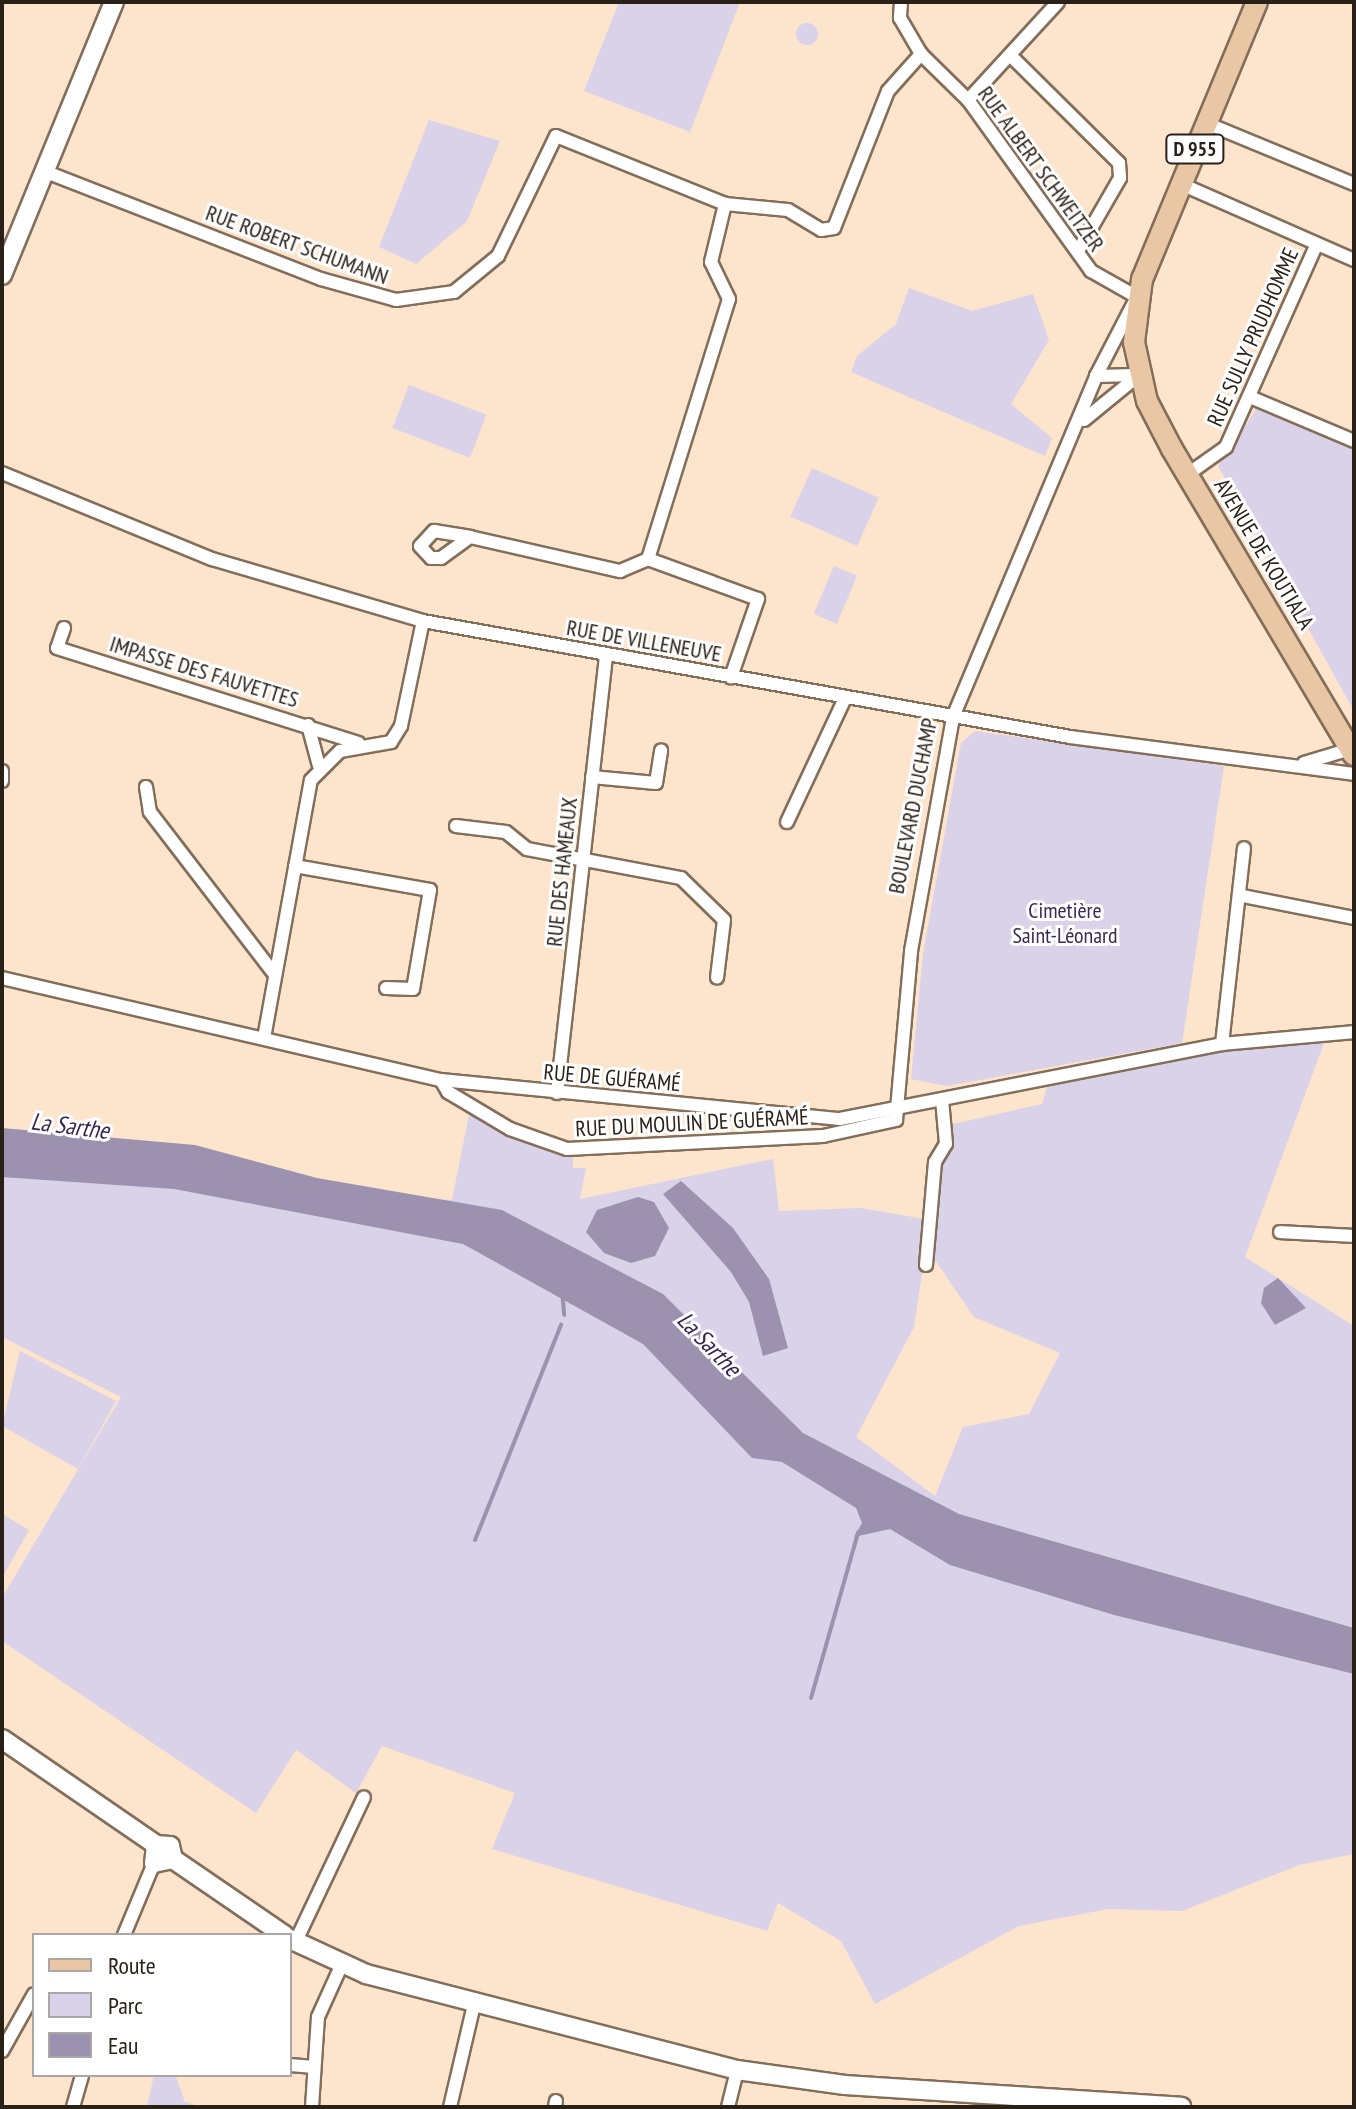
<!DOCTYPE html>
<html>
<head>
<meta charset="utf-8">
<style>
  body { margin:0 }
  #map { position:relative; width:1356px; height:2109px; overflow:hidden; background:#fce4cd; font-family:"PT Sans Narrow",sans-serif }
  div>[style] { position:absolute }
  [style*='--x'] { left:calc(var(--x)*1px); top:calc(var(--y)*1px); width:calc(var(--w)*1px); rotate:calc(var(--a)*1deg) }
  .green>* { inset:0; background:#d9d2e8; transform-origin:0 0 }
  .round { border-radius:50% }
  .water>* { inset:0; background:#9c92af }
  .stream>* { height:4px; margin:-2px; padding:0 2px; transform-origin:2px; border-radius:2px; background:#9c92af }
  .roads { filter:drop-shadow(2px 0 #836e5a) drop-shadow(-2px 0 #836e5a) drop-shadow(0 2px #836e5a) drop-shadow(0 -2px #836e5a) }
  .street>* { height:12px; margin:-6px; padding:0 6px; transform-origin:6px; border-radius:6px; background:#fff }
  .secondary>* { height:18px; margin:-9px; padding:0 9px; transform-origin:9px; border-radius:9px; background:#fff }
  .primary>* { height:20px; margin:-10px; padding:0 10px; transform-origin:10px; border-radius:10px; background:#e9c7a5 }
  span { translate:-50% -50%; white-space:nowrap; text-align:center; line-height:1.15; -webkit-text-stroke:6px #fff; paint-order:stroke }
  .shield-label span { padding:2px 6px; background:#fff; border:2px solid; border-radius:6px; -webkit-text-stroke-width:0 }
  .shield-label { font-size:20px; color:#292118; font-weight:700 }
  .street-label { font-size:22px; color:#292118 }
  .park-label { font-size:22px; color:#3b2a53 }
  .water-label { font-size:24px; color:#36254e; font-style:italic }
  .frame { position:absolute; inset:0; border:4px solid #292118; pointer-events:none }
  .legend { position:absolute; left:32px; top:1933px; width:260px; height:144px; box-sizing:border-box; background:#fff; border:2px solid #a9a6a3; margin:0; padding:10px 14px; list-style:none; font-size:24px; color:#292118 }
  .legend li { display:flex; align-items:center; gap:16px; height:40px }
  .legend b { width:40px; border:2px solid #a9a6a3 }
</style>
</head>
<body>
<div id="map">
  <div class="green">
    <div style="clip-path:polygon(619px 2px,740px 2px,690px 132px,584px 91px)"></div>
    <div class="round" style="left:796px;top:23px;width:22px;height:22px"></div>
    <div style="clip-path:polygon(429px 120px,500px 141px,467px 221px,416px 264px,379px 247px)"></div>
    <div style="clip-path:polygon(909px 288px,972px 311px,1033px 294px,1049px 340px,1011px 404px,1052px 438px,1045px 456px,851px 372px,857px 356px,896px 324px)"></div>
    <div style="left:409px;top:385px;width:83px;height:46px;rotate:21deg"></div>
    <div style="clip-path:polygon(1259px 405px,1354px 446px,1354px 711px,1218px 466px)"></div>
    <div style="left:812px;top:468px;width:73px;height:53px;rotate:24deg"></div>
    <div style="left:834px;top:566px;width:25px;height:52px;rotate:23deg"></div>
    <div style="clip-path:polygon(975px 731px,1224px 766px,1182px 1043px,947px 1086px,911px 1079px,923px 954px,961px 743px)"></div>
    <div style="clip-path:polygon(1328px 1032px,1245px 1257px,1354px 1326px,1354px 1628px,1344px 1625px,1273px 1654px,1354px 1674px,1354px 1854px,1299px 1865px,1182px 1911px,1108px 1909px,1019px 1926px,875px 2004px,841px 1941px,778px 1903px,767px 1931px,492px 1849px,515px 1793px,382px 1746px,356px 1793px,296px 1750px,256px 1813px,2px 1641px,2px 1598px,121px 1397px,2px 1337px,2px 1164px,452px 1200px,469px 1115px,573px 1156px,573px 1168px,586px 1168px,580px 1199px,773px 1159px,779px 1211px,861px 1208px,930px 1220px,914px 1327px,856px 1437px,935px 1496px,963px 1427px,1029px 1414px,1060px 1353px,974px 1317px,933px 1257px,935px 1162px,944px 1126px,1042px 1104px,1051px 1073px)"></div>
    <div style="clip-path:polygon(20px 1351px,116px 1401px,78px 1469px,2px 1426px)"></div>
    <div style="clip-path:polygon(2px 1514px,29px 1530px,2px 1578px)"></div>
    <div style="clip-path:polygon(154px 2075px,176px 2077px,185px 2102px,203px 2107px,147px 2107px)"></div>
  </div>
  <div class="water">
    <div style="clip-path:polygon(2px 1128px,195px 1145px,317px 1178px,502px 1210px,663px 1294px,803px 1433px,959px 1514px,1354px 1628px,1354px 1674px,1114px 1615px,950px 1565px,890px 1529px,854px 1537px,862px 1523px,856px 1508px,782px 1462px,752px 1458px,643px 1344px,463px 1244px,174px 1189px,2px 1177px)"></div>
    <div style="clip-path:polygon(681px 1181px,733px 1228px,769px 1279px,788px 1348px,763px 1356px,749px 1302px,731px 1272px,663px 1194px)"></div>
    <div style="clip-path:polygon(638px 1197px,654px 1202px,669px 1228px,655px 1256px,631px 1263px,604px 1253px,586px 1232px,597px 1210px)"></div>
    <div style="clip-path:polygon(1278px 1278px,1306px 1308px,1275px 1325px,1261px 1303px,1264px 1288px)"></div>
  </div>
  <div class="stream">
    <div style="--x:562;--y:1290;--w:25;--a:85"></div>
    <div style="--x:475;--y:1540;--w:232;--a:-68.2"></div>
    <div style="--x:811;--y:1698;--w:172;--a:-74.1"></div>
  </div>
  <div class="roads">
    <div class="street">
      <div style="--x:901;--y:2;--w:16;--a:94"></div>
      <div style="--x:900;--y:18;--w:42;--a:59.7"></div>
      <div style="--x:1011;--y:56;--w:152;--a:44.7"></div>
      <div style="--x:1119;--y:163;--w:15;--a:86"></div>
      <div style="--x:1120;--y:178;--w:84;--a:119.9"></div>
      <div style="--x:968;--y:100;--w:133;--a:-47.4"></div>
      <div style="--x:1206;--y:123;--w:160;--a:22.4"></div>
      <div style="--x:49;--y:173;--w:292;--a:21.3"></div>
      <div style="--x:321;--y:279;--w:78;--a:15.6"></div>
      <div style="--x:396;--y:300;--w:59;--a:-7.9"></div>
      <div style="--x:454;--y:292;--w:57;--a:-39.3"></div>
      <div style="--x:498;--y:256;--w:133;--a:-64.2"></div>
      <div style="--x:556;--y:136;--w:182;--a:21.9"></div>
      <div style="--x:1181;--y:184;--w:189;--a:23.7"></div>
      <div style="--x:725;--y:204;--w:63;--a:5.4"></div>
      <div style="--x:788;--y:210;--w:39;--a:31"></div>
      <div style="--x:821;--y:230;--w:13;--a:-9"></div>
      <div style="--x:834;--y:228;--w:147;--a:-68.5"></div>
      <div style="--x:888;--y:91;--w:50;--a:-48.3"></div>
      <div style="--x:1096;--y:376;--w:40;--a:-1.4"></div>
      <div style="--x:1250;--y:397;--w:113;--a:22.9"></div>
      <div style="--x:1084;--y:420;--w:71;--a:-39.3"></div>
      <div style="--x:2;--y:473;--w:227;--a:22.3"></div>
      <div style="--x:212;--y:559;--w:220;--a:16.4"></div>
      <div style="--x:423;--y:621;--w:657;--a:10.16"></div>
      <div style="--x:1070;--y:737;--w:286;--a:7.4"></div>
      <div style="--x:1188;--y:474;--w:47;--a:-35.4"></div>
      <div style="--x:1226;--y:447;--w:222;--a:-65.9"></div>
      <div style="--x:470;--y:537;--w:36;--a:144"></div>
      <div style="--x:441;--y:558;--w:10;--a:180"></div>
      <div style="--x:431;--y:558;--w:16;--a:-133"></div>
      <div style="--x:420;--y:546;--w:21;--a:-47"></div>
      <div style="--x:434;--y:531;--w:36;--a:9"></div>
      <div style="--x:470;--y:537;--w:154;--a:12.8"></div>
      <div style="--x:620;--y:571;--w:30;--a:-23"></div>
      <div style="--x:648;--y:559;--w:117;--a:20"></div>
      <div style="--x:758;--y:599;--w:83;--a:109.1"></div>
      <div style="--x:648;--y:559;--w:272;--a:-72.7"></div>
      <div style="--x:729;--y:299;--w:41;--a:-115.9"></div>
      <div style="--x:711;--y:262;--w:60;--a:-76.4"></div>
      <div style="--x:64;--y:628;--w:21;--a:109"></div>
      <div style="--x:57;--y:648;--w:316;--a:17.5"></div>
      <div style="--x:308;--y:725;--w:42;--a:75"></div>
      <div style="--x:1304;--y:763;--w:52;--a:-16.7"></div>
      <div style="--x:2;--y:771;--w:10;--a:90"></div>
      <div style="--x:592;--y:777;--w:64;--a:5.4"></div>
      <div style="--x:656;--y:783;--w:33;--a:-81"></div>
      <div style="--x:146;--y:787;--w:25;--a:81"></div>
      <div style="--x:150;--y:812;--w:205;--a:52.5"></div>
      <div style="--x:787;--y:822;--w:137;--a:-64.9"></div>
      <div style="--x:456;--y:826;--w:50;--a:6.8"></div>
      <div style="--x:506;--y:832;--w:27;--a:39"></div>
      <div style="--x:527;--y:849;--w:157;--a:10.7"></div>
      <div style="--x:681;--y:878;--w:60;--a:44.3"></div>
      <div style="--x:724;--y:920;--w:58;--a:96.9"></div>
      <div style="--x:295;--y:866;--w:137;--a:10.1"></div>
      <div style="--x:430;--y:890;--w:100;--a:99.7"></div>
      <div style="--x:413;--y:989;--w:27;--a:-178"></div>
      <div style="--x:1243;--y:896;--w:113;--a:11.2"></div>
      <div style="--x:2;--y:978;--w:451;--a:13.1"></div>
      <div style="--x:441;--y:1080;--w:401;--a:5.6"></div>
      <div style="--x:840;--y:1119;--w:389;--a:-11.1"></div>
      <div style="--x:1222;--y:1044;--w:133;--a:-5.2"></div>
      <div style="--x:264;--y:1038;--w:262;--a:-79.7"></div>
      <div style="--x:311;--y:780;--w:41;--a:-45"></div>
      <div style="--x:340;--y:751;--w:52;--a:-10"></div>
      <div style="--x:391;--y:742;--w:19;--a:-58"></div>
      <div style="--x:401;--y:726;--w:107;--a:-78.2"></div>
      <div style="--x:1222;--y:1044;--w:197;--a:-83.6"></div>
      <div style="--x:441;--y:1080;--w:14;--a:60"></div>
      <div style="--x:448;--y:1092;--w:72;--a:30.8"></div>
      <div style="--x:510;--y:1129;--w:60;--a:19.3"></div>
      <div style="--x:567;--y:1149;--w:256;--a:-2.9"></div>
      <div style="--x:823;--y:1136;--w:75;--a:-12.4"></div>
      <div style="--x:896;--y:1120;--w:170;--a:-84.9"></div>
      <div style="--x:911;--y:951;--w:238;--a:-79.8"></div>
      <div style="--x:953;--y:717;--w:370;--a:-67.2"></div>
      <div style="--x:1096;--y:376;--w:89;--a:-62.6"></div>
      <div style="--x:1137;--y:297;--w:53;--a:-150.5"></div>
      <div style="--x:1091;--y:271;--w:211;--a:-125.7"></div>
      <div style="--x:968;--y:100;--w:66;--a:-135.6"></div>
      <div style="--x:557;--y:1093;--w:441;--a:-83.6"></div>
      <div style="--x:1280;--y:1232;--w:74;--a:3.1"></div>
      <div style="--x:926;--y:1265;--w:103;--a:-85"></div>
      <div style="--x:935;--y:1162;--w:21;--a:-59"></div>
      <div style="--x:946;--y:1144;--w:45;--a:-95.1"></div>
      <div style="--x:124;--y:1935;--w:78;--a:-67.4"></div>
      <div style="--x:295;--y:1943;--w:161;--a:-64.7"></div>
      <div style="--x:2;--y:2051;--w:65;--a:-60.7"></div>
      <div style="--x:290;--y:2065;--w:21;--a:5"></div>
      <div style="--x:73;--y:2107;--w:33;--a:-74"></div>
      <div style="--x:312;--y:2107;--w:90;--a:-86.2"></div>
      <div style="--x:318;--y:2017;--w:56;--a:-65.7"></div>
      <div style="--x:450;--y:2107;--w:110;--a:-76.8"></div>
      <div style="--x:555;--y:2107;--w:6;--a:-81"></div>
      <div style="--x:728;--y:2107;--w:38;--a:-76"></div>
    </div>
    <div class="secondary">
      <div style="--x:2;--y:275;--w:295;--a:-67.7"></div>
      <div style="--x:2;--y:1739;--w:187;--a:34.5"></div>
      <div style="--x:156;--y:1845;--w:14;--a:4"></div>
      <div style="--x:170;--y:1846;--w:13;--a:77"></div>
      <div style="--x:173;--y:1859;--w:135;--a:34.4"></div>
      <div style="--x:156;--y:1845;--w:18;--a:96"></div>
      <div style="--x:154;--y:1863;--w:19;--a:-12"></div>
      <div style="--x:290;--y:1939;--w:84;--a:24.7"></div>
      <div style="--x:366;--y:1974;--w:383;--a:14.5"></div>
      <div style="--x:737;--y:2070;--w:109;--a:7.9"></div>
      <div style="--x:845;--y:2085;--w:337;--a:3.7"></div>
    </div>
    <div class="primary">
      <div style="--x:1257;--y:2;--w:300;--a:112.5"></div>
      <div style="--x:1142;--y:279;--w:64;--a:97.2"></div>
      <div style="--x:1134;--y:342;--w:60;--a:77.6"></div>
      <div style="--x:1147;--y:401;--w:54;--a:62.5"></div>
      <div style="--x:1172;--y:449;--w:356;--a:59.3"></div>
    </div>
  </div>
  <div class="shield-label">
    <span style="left:1195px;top:149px">D 955</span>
  </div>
  <div class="street-label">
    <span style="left:1041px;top:169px;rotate:54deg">RUE ALBERT SCHWEITZER</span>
    <span style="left:297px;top:245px;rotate:20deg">RUE ROBERT SCHUMANN</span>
    <span style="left:1253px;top:337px;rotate:-66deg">RUE SULLY PRUDHOMME</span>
    <span style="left:1264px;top:554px;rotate:59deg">AVENUE DE KOUTIALA</span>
    <span style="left:644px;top:641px;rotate:10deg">RUE DE VILLENEUVE</span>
    <span style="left:204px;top:672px;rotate:17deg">IMPASSE DES FAUVETTES</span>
    <span style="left:913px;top:806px;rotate:-79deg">BOULEVARD DUCHAMP</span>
    <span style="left:562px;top:872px;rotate:-84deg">RUE DES HAMEAUX</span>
    <span style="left:612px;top:1078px;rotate:5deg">RUE DE GUÉRAMÉ</span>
    <span style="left:692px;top:1123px;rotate:-3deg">RUE DU MOULIN DE GUÉRAMÉ</span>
  </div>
  <div class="park-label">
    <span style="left:1065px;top:923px">Cimetière<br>Saint-Léonard</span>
  </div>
  <div class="water-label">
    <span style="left:70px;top:1126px;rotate:7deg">La Sarthe</span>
    <span style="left:709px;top:1344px;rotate:46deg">La Sarthe</span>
  </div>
  <div class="frame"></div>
  <ul class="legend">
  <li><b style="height:10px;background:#e9c7a5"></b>Route</li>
  <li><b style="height:22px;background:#d9d2e8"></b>Parc</li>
  <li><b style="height:22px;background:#9c92af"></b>Eau</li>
  </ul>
</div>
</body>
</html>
